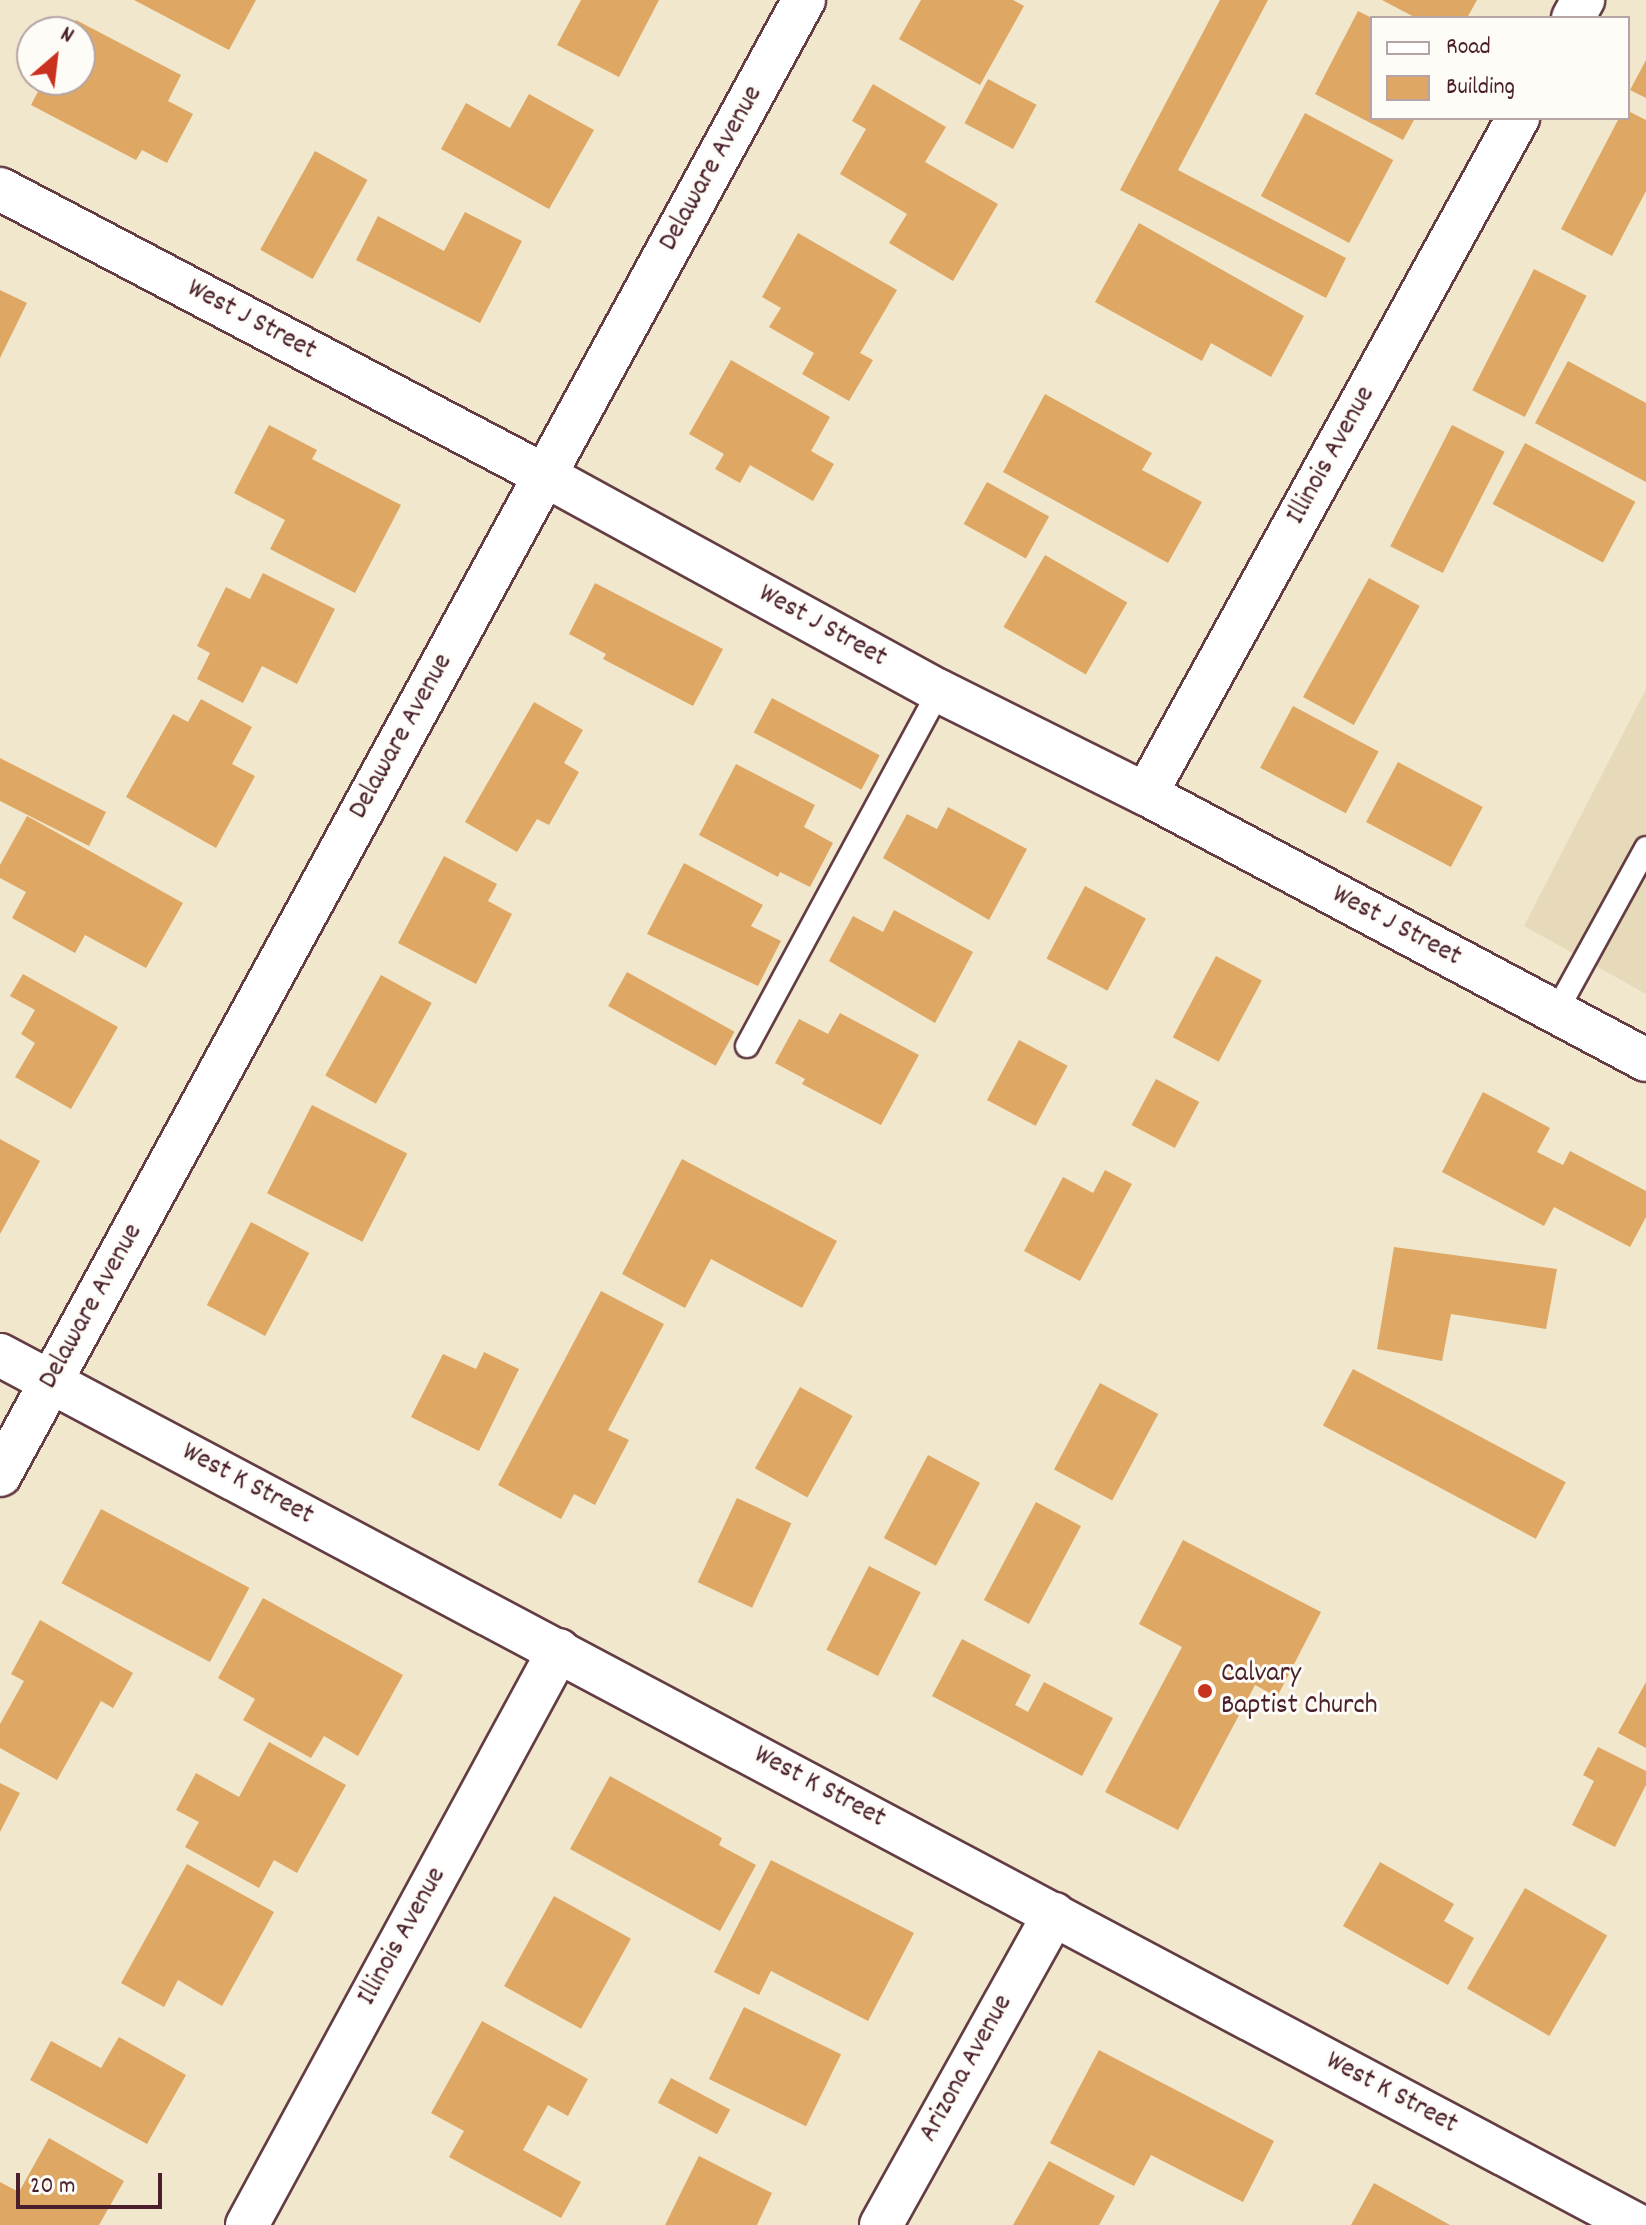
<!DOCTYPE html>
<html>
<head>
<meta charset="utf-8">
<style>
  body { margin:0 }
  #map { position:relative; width:1646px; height:2225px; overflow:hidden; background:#f1e7cd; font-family:Dekko,sans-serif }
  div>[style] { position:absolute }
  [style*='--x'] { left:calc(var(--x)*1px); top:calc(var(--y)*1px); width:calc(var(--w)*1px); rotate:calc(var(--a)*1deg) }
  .built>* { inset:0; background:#e6daba }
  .building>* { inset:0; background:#dea864; transform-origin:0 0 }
  .roads { filter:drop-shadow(2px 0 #633d43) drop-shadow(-2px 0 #633d43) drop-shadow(0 2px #633d43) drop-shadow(0 -2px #633d43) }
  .lane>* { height:22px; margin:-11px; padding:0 11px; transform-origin:11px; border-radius:11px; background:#fff }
  .street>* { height:42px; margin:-21px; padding:0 21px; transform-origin:21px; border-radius:21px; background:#fff }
  .dots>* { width:22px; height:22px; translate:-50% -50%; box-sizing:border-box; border:4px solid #fdfcf7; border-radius:50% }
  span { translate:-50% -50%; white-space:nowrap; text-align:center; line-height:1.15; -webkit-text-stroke:6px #fdfcf7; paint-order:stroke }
  .street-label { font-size:28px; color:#4a1f2b }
  .poi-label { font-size:28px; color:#4a1f2b }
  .left { translate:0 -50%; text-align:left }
  .legend { position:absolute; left:1370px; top:16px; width:260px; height:104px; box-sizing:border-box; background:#fdfcf7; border:2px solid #b5a4a5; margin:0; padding:10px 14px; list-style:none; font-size:24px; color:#4a1f2b }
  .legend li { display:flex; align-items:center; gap:16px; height:40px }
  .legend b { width:40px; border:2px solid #b5a4a5 }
  .north { position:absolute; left:16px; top:16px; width:80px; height:80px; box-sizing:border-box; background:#fdfcf7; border:2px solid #b5a4a5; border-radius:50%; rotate:28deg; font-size:22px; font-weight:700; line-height:32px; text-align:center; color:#4a1f2b }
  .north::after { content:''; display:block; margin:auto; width:28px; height:36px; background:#c8321e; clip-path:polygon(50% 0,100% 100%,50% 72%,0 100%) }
  .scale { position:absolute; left:16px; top:2173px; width:146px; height:36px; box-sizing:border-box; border:4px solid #4a1f2b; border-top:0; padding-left:10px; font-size:24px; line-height:28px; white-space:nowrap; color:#4a1f2b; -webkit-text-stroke:6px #fdfcf7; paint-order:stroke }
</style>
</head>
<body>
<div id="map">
  <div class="built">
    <div style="clip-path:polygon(1646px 689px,1646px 994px,1524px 926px)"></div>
  </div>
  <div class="building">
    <div style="clip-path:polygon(134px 0,256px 0,229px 50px)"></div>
    <div style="clip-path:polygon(581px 0,659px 0,619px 77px,557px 45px)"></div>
    <div style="clip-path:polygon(921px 0,1013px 0,1024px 6px,980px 85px,899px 39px)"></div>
    <div style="clip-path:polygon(1220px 0,1268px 0,1178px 170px,1346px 258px,1326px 298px,1120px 190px)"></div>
    <div style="clip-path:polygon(1382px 0,1477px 0,1467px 18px,1416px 18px)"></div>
    <div style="clip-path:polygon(1358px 11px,1372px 18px,1372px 118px,1415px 118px,1403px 140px,1315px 94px)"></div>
    <div style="clip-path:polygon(76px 20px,181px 75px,168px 101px,193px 114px,167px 163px,142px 150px,136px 160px,31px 105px,44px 80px,80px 80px,80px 32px,69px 32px)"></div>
    <div style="clip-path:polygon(1646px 60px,1646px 98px,1630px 90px)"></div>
    <div style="left:988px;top:79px;width:55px;height:50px;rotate:28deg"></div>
    <div style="clip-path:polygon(873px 84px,946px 127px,925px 162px,998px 204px,953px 281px,889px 243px,907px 214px,840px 174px,866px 129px,852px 121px)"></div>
    <div style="clip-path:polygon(529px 94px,594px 130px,549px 209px,441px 149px,466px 103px,510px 128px)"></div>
    <div style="clip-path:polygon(1628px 111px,1646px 120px,1646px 191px,1612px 256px,1561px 229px,1619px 118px,1628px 118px)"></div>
    <div style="left:1305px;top:113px;width:100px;height:94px;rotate:28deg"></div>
    <div style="left:315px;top:151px;width:60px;height:113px;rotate:29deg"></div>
    <div style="clip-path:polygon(465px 212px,522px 241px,480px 323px,356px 260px,378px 216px,444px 251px)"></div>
    <div style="clip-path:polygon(1139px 223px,1304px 316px,1271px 377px,1211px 343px,1202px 361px,1095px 302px)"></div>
    <div style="clip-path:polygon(798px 233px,897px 290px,860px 353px,873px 360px,849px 401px,802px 374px,814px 353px,769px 327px,781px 308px,762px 297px)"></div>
    <div style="left:1534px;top:269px;width:59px;height:136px;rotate:27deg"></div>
    <div style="clip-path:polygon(0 290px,27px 303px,0 358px)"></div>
    <div style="clip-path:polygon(731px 360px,830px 417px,811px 451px,834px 464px,813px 501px,750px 465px,740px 483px,715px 469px,724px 454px,689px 434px)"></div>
    <div style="clip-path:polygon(1568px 361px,1646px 403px,1646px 482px,1535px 423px)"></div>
    <div style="clip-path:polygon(1045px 394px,1152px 453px,1142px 470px,1202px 502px,1168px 563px,1003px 472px)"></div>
    <div style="clip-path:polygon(269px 425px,317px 450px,312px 459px,401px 505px,355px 593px,270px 549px,285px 520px,234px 493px)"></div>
    <div style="left:1452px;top:425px;width:59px;height:136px;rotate:27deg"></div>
    <div style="left:1525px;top:443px;width:125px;height:69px;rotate:28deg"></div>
    <div style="left:987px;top:482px;width:71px;height:48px;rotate:29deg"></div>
    <div style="left:1045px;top:555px;width:95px;height:83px;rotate:30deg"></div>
    <div style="clip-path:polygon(263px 573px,335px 609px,297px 684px,262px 666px,243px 703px,197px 679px,210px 653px,197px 646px,226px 587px,250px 599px)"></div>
    <div style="left:1369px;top:578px;width:58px;height:136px;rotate:29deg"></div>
    <div style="clip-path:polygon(595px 583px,723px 649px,693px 706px,603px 659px,606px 654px,569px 634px)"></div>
    <div style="left:772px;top:698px;width:122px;height:39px;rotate:28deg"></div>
    <div style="clip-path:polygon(201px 699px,252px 727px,232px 764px,255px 776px,216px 848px,126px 797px,173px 714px,188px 722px)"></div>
    <div style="clip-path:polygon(534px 702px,583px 730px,564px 763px,579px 772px,549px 825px,537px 819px,517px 852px,465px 822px)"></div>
    <div style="left:1293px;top:706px;width:97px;height:70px;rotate:28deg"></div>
    <div style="clip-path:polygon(0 758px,106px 812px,89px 846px,0 801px)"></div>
    <div style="left:1398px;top:762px;width:96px;height:68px;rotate:28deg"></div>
    <div style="clip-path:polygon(736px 764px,815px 805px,804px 827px,833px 843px,810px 887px,780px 872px,778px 877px,699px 835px)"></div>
    <div style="clip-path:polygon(948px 807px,1027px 849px,989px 920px,883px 858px,907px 814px,937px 829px)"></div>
    <div style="clip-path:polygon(27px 816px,183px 903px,146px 968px,85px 935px,75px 953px,12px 918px,26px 892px,0 878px,0 865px)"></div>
    <div style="clip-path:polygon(444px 856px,497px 884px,488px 901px,512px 914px,476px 984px,398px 943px)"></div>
    <div style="clip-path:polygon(684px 863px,763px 905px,751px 926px,781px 941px,758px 986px,647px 934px)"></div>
    <div style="left:1085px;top:886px;width:69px;height:82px;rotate:28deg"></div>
    <div style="clip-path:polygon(894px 910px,973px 952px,935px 1023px,829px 961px,853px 916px,883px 932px)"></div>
    <div style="left:1216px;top:956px;width:52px;height:92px;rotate:28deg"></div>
    <div style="left:627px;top:972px;width:123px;height:39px;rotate:29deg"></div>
    <div style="clip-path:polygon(23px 974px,118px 1027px,71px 1109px,15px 1077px,35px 1043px,21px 1034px,35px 1010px,10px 996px)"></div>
    <div style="left:381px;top:975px;width:58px;height:115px;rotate:29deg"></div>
    <div style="clip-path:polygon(840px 1013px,919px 1055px,881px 1125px,802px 1084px,805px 1079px,775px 1063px,799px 1019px,828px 1034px)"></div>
    <div style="left:1019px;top:1040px;width:55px;height:68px;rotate:28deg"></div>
    <div style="left:1156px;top:1079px;width:49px;height:52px;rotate:28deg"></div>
    <div style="clip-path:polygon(1483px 1092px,1550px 1128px,1537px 1152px,1563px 1165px,1570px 1151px,1646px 1191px,1646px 1217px,1630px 1247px,1554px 1207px,1544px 1226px,1442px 1172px)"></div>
    <div style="left:312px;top:1105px;width:107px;height:99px;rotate:27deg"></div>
    <div style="clip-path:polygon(0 1139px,40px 1161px,0 1234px)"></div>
    <div style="clip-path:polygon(682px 1159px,837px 1241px,802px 1308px,711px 1259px,685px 1308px,622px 1274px)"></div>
    <div style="clip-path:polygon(1105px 1170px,1132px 1184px,1080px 1281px,1024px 1251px,1063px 1177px,1093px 1193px)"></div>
    <div style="left:251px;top:1222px;width:66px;height:94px;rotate:28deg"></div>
    <div style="clip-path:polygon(1394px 1247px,1557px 1269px,1546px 1329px,1451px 1314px,1442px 1361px,1377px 1349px)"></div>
    <div style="clip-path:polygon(601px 1291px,664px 1324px,608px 1430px,629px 1440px,595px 1505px,574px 1494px,561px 1519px,498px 1485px)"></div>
    <div style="clip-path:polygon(484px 1352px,519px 1369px,479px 1451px,411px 1417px,443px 1354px,476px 1369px)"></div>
    <div style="left:1353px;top:1369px;width:241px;height:64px;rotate:28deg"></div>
    <div style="left:1100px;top:1383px;width:66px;height:98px;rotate:28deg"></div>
    <div style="left:800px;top:1387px;width:60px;height:93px;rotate:29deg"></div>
    <div style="left:928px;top:1455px;width:59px;height:94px;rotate:28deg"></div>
    <div style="left:737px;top:1498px;width:60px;height:93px;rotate:25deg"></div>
    <div style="left:1036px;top:1502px;width:51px;height:111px;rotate:28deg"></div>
    <div style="left:101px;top:1509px;width:168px;height:84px;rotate:28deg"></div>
    <div style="clip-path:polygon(1183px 1540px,1321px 1612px,1277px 1697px,1255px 1685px,1178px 1830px,1105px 1792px,1182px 1647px,1139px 1624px)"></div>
    <div style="left:869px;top:1566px;width:58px;height:94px;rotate:27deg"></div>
    <div style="clip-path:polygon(263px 1598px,403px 1675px,358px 1756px,324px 1736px,311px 1758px,243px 1720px,255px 1699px,218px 1678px)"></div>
    <div style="clip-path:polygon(40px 1620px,133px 1673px,113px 1708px,101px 1701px,57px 1780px,0 1748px,0 1724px,24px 1681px,11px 1674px)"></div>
    <div style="clip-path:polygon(962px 1639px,1031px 1675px,1015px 1705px,1028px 1712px,1044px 1682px,1113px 1718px,1082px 1776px,932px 1696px)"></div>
    <div style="clip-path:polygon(1646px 1682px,1646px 1748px,1618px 1733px)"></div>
    <div style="clip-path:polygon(269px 1742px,346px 1785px,297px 1873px,274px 1860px,259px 1888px,185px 1847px,199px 1822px,176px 1810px,196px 1773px,239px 1797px)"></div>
    <div style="clip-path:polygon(1598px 1747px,1646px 1771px,1646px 1785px,1615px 1847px,1572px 1825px,1594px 1781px,1583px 1775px)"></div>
    <div style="clip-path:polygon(610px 1776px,722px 1838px,719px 1845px,756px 1865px,720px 1931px,570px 1849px)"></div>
    <div style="clip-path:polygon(0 1783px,20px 1793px,0 1832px)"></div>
    <div style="clip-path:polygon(771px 1860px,914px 1933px,868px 2021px,771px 1971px,759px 1995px,714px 1972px)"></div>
    <div style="clip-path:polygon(1380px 1862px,1454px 1904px,1444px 1921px,1474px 1938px,1448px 1985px,1343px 1926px)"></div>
    <div style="clip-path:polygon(187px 1864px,274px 1912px,222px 2006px,178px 1980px,164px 2007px,121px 1983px)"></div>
    <div style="left:1525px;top:1888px;width:95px;height:116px;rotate:30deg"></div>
    <div style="left:554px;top:1896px;width:88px;height:103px;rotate:29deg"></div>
    <div style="left:744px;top:2007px;width:108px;height:80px;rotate:26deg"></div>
    <div style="clip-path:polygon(482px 2021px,588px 2079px,568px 2116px,548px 2105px,523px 2150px,581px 2182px,561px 2218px,449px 2157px,464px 2131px,431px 2113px)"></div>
    <div style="clip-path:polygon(119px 2037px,186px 2075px,147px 2144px,30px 2080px,51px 2041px,101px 2068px)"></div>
    <div style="clip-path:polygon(1099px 2050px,1274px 2141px,1243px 2202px,1151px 2155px,1134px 2186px,1050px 2143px)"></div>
    <div style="left:671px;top:2078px;width:67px;height:28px;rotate:28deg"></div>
    <div style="clip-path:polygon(49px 2138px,124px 2181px,99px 2225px,0 2225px,0 2182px,19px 2192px)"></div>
    <div style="clip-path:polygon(699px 2156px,772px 2193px,757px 2225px,665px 2225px)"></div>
    <div style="clip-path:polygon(1049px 2161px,1115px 2196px,1099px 2225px,1013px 2225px)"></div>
    <div style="clip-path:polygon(1374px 2183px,1450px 2225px,1351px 2225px)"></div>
  </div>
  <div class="roads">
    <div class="lane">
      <div style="--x:1556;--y:1012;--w:187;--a:-61.2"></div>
      <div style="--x:747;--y:1046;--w:404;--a:-61.6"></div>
    </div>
    <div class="street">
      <div style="--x:1573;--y:18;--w:21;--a:-61"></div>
      <div style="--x:0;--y:189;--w:615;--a:27.73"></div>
      <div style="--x:544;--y:475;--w:450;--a:28.7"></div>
      <div style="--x:939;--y:691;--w:231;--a:26.5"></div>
      <div style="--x:1146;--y:794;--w:566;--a:28.01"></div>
      <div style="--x:1146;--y:794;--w:772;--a:-61.18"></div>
      <div style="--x:0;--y:1355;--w:1854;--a:27.99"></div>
      <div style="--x:0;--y:1475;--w:1680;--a:-61.41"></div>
      <div style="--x:247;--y:2225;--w:654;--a:-61.52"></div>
      <div style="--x:881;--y:2225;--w:356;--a:-60.9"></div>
    </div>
  </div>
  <div class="dots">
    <div style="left:1205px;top:1691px;background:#c8321e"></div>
  </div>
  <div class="street-label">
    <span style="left:712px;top:169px;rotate:-61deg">Delaware Avenue</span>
    <span style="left:251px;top:321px;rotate:28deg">West J Street</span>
    <span style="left:1332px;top:456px;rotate:-61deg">Illinois Avenue</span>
    <span style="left:822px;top:627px;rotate:29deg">West J Street</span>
    <span style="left:402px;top:737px;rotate:-61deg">Delaware Avenue</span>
    <span style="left:1396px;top:927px;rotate:28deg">West J Street</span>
    <span style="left:92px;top:1307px;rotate:-61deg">Delaware Avenue</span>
    <span style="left:247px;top:1485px;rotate:28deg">West K Street</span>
    <span style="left:819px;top:1788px;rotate:28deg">West K Street</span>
    <span style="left:403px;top:1937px;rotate:-61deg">Illinois Avenue</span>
    <span style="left:967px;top:2069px;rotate:-61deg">Arizona Avenue</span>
    <span style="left:1391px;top:2094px;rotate:28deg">West K Street</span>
  </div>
  <div class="poi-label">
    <span class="left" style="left:1221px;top:1691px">Calvary<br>Baptist Church</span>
  </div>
  <ul class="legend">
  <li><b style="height:10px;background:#fff"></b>Road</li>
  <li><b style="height:22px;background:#dea864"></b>Building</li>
  </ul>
  <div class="north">N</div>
  <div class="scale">20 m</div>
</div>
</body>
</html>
